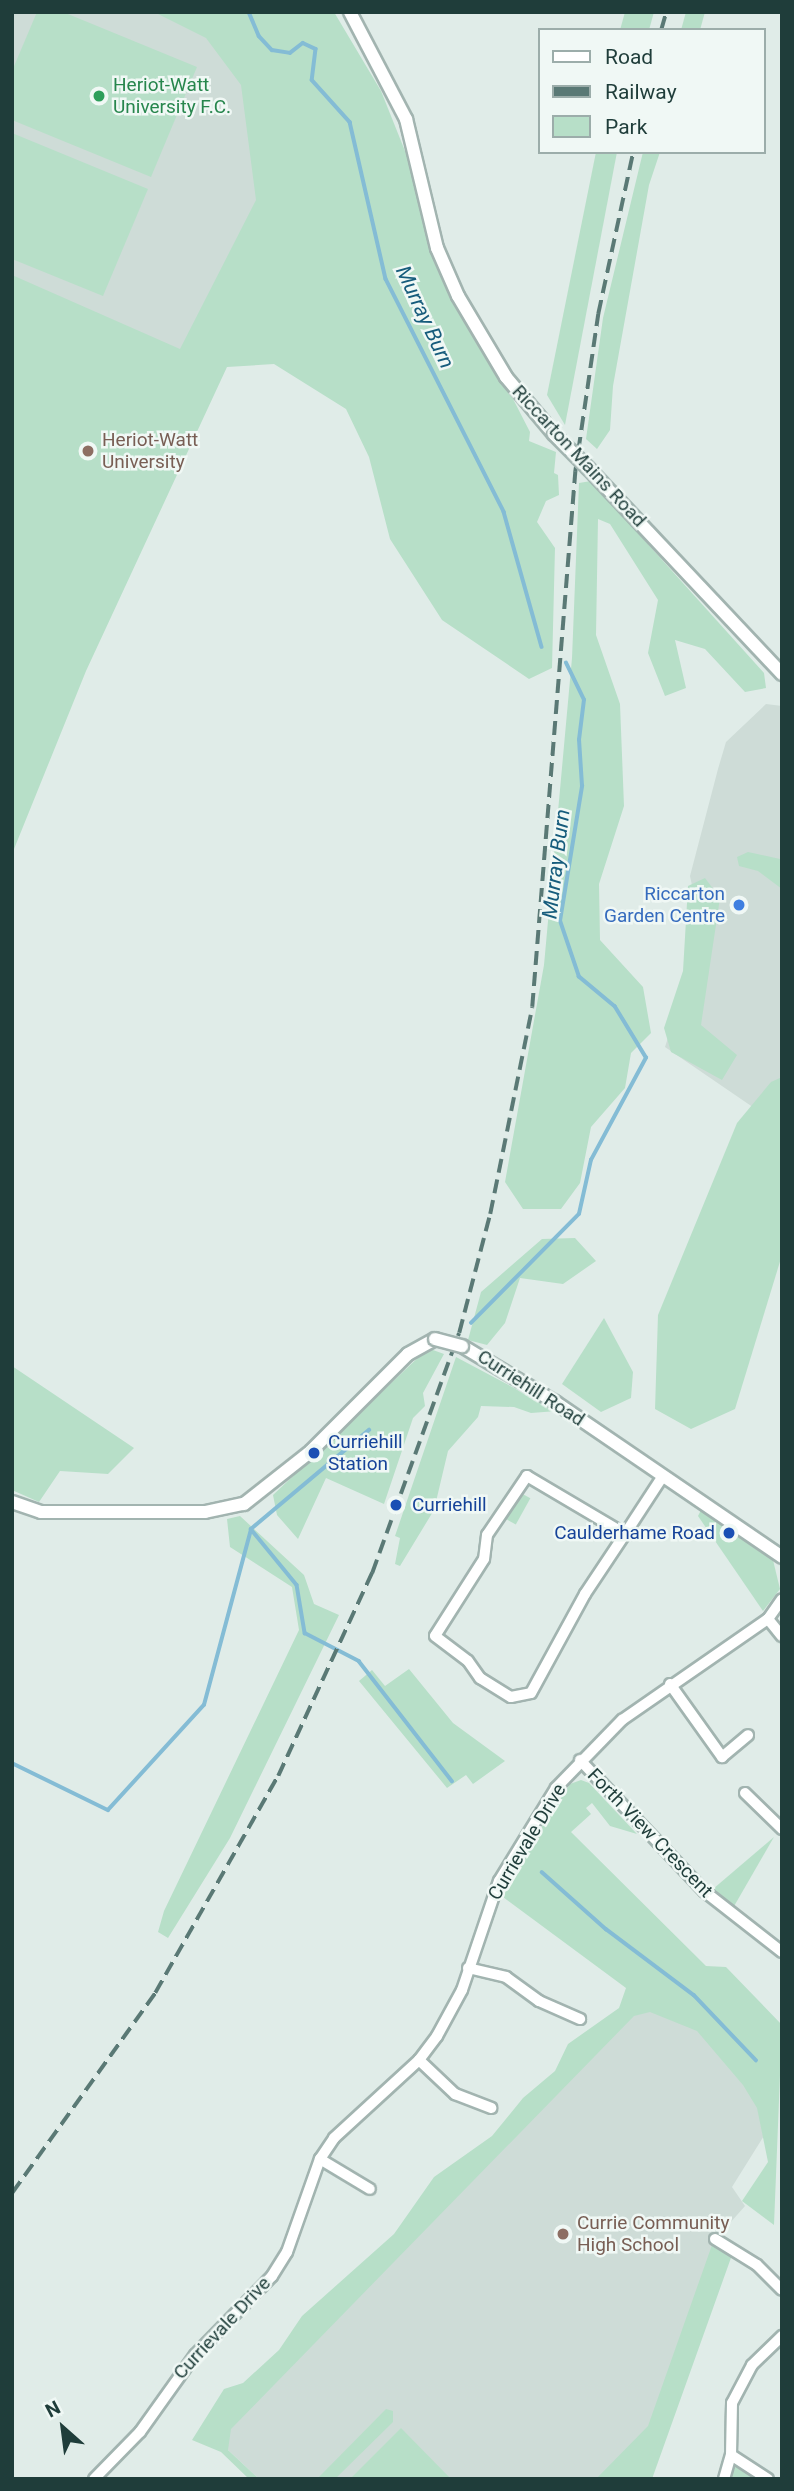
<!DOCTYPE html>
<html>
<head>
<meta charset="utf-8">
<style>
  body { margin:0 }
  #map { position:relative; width:794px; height:2491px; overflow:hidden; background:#e0ece8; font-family:Roboto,sans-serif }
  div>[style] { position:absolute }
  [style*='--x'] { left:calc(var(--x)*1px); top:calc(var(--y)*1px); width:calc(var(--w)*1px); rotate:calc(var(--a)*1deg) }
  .built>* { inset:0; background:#cedcd7 }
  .green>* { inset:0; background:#b7dfc8; transform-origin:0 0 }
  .stream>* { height:3.5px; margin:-1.75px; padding:0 1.75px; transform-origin:1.75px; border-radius:1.75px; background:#84bcd5 }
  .roads { filter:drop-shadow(2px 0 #a2b4b0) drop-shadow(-2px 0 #a2b4b0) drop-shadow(0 2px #a2b4b0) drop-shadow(0 -2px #a2b4b0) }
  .minor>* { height:10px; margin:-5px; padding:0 5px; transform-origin:5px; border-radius:5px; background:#fff }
  .tertiary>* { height:12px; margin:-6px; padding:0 6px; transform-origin:6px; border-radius:6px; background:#fff }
  .rail>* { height:3.5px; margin-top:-1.75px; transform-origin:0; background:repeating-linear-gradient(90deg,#5a7975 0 14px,transparent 0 21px) }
  .bridges { filter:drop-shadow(2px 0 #a2b4b0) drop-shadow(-2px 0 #a2b4b0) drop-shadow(0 2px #a2b4b0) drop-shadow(0 -2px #a2b4b0) }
  .tertiary-bridge>* { height:12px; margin:-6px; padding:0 6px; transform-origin:6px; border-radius:6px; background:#fff }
  .dots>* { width:19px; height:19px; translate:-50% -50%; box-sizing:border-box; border:4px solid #f0f8f5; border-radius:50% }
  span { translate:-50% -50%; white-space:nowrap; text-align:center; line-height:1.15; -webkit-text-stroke:5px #f0f8f5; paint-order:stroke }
  .leisure-label { font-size:19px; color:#27864d }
  .left { translate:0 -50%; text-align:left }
  .education-label { font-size:19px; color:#785e54 }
  .street-label { font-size:19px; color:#1f3d3a }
  .shop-label { font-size:19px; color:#366cbe }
  .right { translate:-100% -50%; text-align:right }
  .transit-label { font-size:19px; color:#164399 }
  .water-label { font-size:21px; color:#165c7c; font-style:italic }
  .frame { position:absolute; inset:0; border:14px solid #1f3d3a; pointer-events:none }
  .legend { position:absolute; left:538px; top:28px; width:228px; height:126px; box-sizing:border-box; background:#f0f8f5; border:2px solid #9cadaa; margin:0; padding:9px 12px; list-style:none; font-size:21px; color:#1f3d3a }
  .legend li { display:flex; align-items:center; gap:14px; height:35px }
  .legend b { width:35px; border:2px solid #9cadaa }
  .north { position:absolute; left:28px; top:2393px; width:70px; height:70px; -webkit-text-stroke:5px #f0f8f5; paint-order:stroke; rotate:332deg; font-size:19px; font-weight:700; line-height:28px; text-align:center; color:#1f3d3a }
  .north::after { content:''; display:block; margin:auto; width:24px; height:32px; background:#1f3d3a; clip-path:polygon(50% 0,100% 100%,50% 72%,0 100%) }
</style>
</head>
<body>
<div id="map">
  <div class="built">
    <div style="clip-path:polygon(12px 12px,273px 12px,314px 57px,12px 845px)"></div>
    <div style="clip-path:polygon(766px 704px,782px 706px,782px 1127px,665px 1047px,702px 933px,690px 876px,718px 769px,726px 742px)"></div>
    <div style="clip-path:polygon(656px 1978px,744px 2078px,770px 2126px,732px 2187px,745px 2206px,715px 2240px,649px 2426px,599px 2479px,259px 2479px,209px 2432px)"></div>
  </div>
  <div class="green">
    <div style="clip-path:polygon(37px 12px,63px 12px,197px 67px,151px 177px,12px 120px,12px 71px)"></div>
    <div style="clip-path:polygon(154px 12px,334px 12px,381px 91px,409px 161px,441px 275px,512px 397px,530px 432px,529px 441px,556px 452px,554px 473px,558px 475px,559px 495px,546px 501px,537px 522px,555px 548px,552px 668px,529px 679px,442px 620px,390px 539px,369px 457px,346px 409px,274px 364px,227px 367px,86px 671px,12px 854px,12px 275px,180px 349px,256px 200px,241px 85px,206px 38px)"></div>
    <div style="clip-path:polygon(625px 12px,654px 12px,649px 30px,620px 30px)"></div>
    <div style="clip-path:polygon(686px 12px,705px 12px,700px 30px,681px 30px)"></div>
    <div style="clip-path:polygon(12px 133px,148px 189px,103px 296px,12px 259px)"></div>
    <div style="clip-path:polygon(596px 152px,617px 152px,565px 425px,547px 395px)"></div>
    <div style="clip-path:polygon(643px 152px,660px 152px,649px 185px,613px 386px,610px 430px,597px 449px,586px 439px,603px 318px)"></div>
    <div style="clip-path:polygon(591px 481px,764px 673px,766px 688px,745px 692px,705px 649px,675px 640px,686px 688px,665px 696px,648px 653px,658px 600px,610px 524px,598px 519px,596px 635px,620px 704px,624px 806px,599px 884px,600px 940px,643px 987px,651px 1033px,631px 1053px,625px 1088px,591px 1127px,580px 1183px,561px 1209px,523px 1209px,505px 1182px,544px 965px,572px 658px,579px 483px)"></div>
    <div style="clip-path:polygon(748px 852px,780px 859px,782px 889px,758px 871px,739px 866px,737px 857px)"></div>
    <div style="clip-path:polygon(705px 878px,720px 898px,701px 1025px,737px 1055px,722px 1080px,671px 1052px,664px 1028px,683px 971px,688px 886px)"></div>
    <div style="clip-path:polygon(782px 1077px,782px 1255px,735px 1409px,691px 1429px,655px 1409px,658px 1315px,737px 1123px,771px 1082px)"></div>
    <div style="clip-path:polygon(575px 1238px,596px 1261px,563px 1284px,520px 1278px,505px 1323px,487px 1345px,468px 1340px,481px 1292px,542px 1239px)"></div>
    <div style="clip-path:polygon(604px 1318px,633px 1372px,631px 1398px,601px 1412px,562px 1384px)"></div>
    <div style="clip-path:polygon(433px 1350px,444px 1354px,423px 1393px,425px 1406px,413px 1418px,384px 1504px,326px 1478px,298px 1539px,277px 1515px,273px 1495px,425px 1351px)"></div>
    <div style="clip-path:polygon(456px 1357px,557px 1411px,531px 1413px,514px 1407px,481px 1406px,478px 1417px,448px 1451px,434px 1510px,400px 1566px,395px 1564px,400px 1538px,395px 1536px)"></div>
    <div style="clip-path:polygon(12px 1366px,134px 1448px,108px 1474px,60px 1471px,39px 1502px,12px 1490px)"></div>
    <div style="left:519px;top:1492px;width:13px;height:30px;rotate:29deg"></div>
    <div style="clip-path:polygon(701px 1510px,773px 1560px,780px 1589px,763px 1611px,698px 1516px)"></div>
    <div style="clip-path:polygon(240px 1516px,304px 1575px,314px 1604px,339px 1615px,230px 1838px,168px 1938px,158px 1932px,164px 1911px,299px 1630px,292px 1587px,230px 1547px,227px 1519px)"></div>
    <div style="clip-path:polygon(409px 1669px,453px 1723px,505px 1761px,473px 1784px,466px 1775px,447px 1788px,359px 1681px,372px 1670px,385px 1686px)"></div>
    <div style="clip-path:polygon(581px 1780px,589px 1783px,637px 1834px,610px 1826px,592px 1803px,586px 1808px,591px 1814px,571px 1832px,706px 1966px,726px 1967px,782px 2025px,774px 2225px,742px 2201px,768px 2162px,757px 2108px,743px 2085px,697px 2031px,650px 2012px,634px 2016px,231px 2429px,228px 2450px,259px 2479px,249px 2479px,221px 2452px,192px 2440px,224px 2389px,243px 2383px,279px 2350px,302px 2316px,394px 2234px,434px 2177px,492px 2136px,523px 2098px,555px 2071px,568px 2044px,619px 2008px,626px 1988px,503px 1897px,528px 1847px,570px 1784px)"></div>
    <div style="clip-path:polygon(774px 1837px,733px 1908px,713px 1889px)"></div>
    <div style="clip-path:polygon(712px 2245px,732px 2255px,652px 2479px,596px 2479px,648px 2426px)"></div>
    <div style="clip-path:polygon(386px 2409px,393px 2411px,393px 2422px,335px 2479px,317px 2479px)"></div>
    <div style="clip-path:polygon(401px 2428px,451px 2479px,350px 2479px)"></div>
    <div style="clip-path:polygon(740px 2465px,759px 2479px,731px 2479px,734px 2466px)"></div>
  </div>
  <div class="stream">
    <div style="--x:249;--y:12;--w:26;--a:67"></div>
    <div style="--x:259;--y:36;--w:19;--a:47"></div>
    <div style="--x:272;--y:50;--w:18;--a:9"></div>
    <div style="--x:290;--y:53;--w:16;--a:-38"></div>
    <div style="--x:303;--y:43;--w:14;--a:25"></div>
    <div style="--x:316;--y:49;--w:31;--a:97"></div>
    <div style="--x:312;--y:80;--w:57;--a:47.9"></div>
    <div style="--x:350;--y:122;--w:161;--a:77.1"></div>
    <div style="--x:386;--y:279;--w:261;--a:63.1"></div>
    <div style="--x:504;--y:512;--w:140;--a:74.3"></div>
    <div style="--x:471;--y:1323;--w:153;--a:-45.3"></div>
    <div style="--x:579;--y:1214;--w:55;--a:-77.5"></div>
    <div style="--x:591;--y:1160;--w:116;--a:-61.7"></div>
    <div style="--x:646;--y:1058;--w:60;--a:-121.3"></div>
    <div style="--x:615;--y:1007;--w:47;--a:-140.2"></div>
    <div style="--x:579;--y:977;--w:59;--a:-108.7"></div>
    <div style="--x:560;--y:921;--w:137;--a:-80.7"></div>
    <div style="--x:582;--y:786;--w:46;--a:-93.7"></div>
    <div style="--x:579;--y:740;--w:40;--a:-82.9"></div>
    <div style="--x:584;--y:700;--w:41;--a:-115.9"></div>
    <div style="--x:251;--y:1529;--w:72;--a:50.6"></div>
    <div style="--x:297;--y:1585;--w:49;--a:80.5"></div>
    <div style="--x:305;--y:1633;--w:61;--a:27.4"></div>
    <div style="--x:359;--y:1661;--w:152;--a:52.2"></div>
    <div style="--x:12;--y:1763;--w:107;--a:26.1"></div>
    <div style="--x:108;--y:1810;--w:142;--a:-47.6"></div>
    <div style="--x:204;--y:1705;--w:182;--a:-75"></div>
    <div style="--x:251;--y:1529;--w:154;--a:-40"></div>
    <div style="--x:542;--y:1872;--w:86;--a:41.7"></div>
    <div style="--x:606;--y:1929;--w:110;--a:36.9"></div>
    <div style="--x:694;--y:1995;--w:90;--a:46.4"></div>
  </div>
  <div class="roads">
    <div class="minor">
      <div style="--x:625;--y:1534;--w:114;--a:-149.4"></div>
      <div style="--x:527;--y:1476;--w:71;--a:124.1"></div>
      <div style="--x:487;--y:1535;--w:24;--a:97"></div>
      <div style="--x:484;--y:1559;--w:91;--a:122.5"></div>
      <div style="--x:435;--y:1636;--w:41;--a:37.1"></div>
      <div style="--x:468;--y:1661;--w:21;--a:55"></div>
      <div style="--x:480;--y:1678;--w:36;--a:32"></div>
      <div style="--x:511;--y:1697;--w:20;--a:-11"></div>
      <div style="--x:531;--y:1693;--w:113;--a:-61.4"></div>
      <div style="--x:585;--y:1594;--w:72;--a:-56.3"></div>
      <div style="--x:625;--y:1534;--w:69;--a:-56.8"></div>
      <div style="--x:768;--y:1619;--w:22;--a:51"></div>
      <div style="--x:670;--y:1684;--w:90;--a:54.5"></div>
      <div style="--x:722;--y:1757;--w:34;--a:-40"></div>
      <div style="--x:580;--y:1760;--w:180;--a:46.6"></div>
      <div style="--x:704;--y:1891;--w:99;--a:38"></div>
      <div style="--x:745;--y:1793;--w:52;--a:44.2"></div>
      <div style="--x:468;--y:1968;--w:39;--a:13"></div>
      <div style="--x:506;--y:1977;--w:41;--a:36"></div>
      <div style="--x:539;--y:2001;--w:45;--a:23.7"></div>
      <div style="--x:419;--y:2060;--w:50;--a:43.4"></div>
      <div style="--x:455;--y:2094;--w:39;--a:21"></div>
      <div style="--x:320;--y:2159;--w:58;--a:31"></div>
      <div style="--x:715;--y:2239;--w:49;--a:31.8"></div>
      <div style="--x:757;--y:2265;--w:35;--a:45"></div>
      <div style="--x:731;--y:2455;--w:44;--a:33"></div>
      <div style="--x:94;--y:2479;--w:66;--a:-45.6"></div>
      <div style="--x:140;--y:2432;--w:95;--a:-54.5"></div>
      <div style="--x:195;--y:2355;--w:110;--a:-45.7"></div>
      <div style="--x:272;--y:2276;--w:28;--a:-58"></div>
      <div style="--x:287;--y:2252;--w:99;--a:-70.5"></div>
      <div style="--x:320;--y:2159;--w:25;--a:-56"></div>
      <div style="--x:334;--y:2138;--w:115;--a:-42.5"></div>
      <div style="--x:419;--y:2060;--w:30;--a:-53"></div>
      <div style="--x:437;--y:2036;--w:52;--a:-61.5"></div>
      <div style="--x:462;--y:1990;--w:115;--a:-71.3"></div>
      <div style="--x:499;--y:1881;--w:109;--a:-58.5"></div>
      <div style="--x:556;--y:1788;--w:95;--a:-45.9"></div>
      <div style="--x:622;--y:1720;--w:178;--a:-34.7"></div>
      <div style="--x:768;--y:1619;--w:24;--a:-55"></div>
      <div style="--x:724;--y:2479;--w:25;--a:-74"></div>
      <div style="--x:731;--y:2455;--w:52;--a:-88.9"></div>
      <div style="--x:732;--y:2403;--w:43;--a:-62.2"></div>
      <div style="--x:752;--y:2365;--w:42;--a:-44"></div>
    </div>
    <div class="tertiary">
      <div style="--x:350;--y:12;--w:121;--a:62.4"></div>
      <div style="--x:406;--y:119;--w:133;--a:76.5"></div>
      <div style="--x:437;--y:248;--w:52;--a:66.4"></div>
      <div style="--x:458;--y:296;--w:94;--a:59.3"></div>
      <div style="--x:506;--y:377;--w:75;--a:49.9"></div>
      <div style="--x:588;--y:468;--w:283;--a:46.7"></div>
      <div style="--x:462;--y:1346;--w:109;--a:31.1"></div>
      <div style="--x:555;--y:1402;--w:275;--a:34.3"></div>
      <div style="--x:12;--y:1502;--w:31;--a:19"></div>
      <div style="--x:41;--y:1512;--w:164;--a:0"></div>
      <div style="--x:205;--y:1512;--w:40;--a:-12"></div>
      <div style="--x:244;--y:1504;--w:85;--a:-38.3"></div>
      <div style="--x:311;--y:1451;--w:137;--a:-45"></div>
      <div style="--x:408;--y:1354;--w:31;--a:-29"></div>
    </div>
  </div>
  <div class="rail">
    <div style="--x:661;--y:30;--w:19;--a:-74"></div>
    <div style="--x:12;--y:2193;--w:246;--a:-54.4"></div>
    <div style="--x:155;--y:1993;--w:249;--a:-60.5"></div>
    <div style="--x:278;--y:1776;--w:224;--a:-65.2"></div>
    <div style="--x:372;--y:1573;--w:255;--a:-70.1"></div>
    <div style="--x:459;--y:1333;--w:123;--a:-75.4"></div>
    <div style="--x:490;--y:1214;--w:211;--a:-78.5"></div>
    <div style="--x:532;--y:1007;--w:537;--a:-85.4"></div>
    <div style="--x:575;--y:472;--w:160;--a:-81.7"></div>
    <div style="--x:598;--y:314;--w:166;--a:-77.8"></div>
  </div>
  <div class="bridges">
    <div class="tertiary-bridge">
      <div style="--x:554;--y:434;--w:48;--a:45"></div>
      <div style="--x:435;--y:1339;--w:28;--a:15"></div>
    </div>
  </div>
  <div class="dots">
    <div style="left:99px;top:96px;background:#2e9e5b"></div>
    <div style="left:88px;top:451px;background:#8d6e63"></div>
    <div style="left:739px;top:905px;background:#3f7fe0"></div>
    <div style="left:314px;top:1453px;background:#1a4fb4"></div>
    <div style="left:396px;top:1505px;background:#1a4fb4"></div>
    <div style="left:729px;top:1533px;background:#1a4fb4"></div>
    <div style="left:563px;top:2234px;background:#8d6e63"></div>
  </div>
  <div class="leisure-label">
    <span class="left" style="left:113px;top:96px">Heriot-Watt<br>University F.C.</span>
  </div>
  <div class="education-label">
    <span class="left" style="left:102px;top:451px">Heriot-Watt<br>University</span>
    <span class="left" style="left:577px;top:2234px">Currie Community<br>High School</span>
  </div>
  <div class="street-label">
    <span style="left:579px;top:456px;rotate:47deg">Riccarton Mains Road</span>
    <span style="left:531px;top:1388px;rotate:33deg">Curriehill Road</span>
    <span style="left:650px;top:1833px;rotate:46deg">Forth View Crescent</span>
    <span style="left:527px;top:1842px;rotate:-59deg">Currievale Drive</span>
    <span style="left:222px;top:2328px;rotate:-47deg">Currievale Drive</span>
  </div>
  <div class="shop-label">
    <span class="right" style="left:725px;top:905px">Riccarton<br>Garden Centre</span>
  </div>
  <div class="transit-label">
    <span class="left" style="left:328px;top:1453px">Curriehill<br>Station</span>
    <span class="left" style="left:412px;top:1505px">Curriehill</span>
    <span class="right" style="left:715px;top:1533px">Caulderhame Road</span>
  </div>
  <div class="water-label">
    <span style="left:425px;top:317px;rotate:65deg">Murray Burn</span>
    <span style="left:556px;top:864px;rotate:-83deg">Murray Burn</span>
  </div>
  <div class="frame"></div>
  <ul class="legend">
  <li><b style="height:9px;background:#fff"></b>Road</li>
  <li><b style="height:9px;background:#5a7975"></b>Railway</li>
  <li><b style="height:19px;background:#b7dfc8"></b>Park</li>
  </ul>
  <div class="north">N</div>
</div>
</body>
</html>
